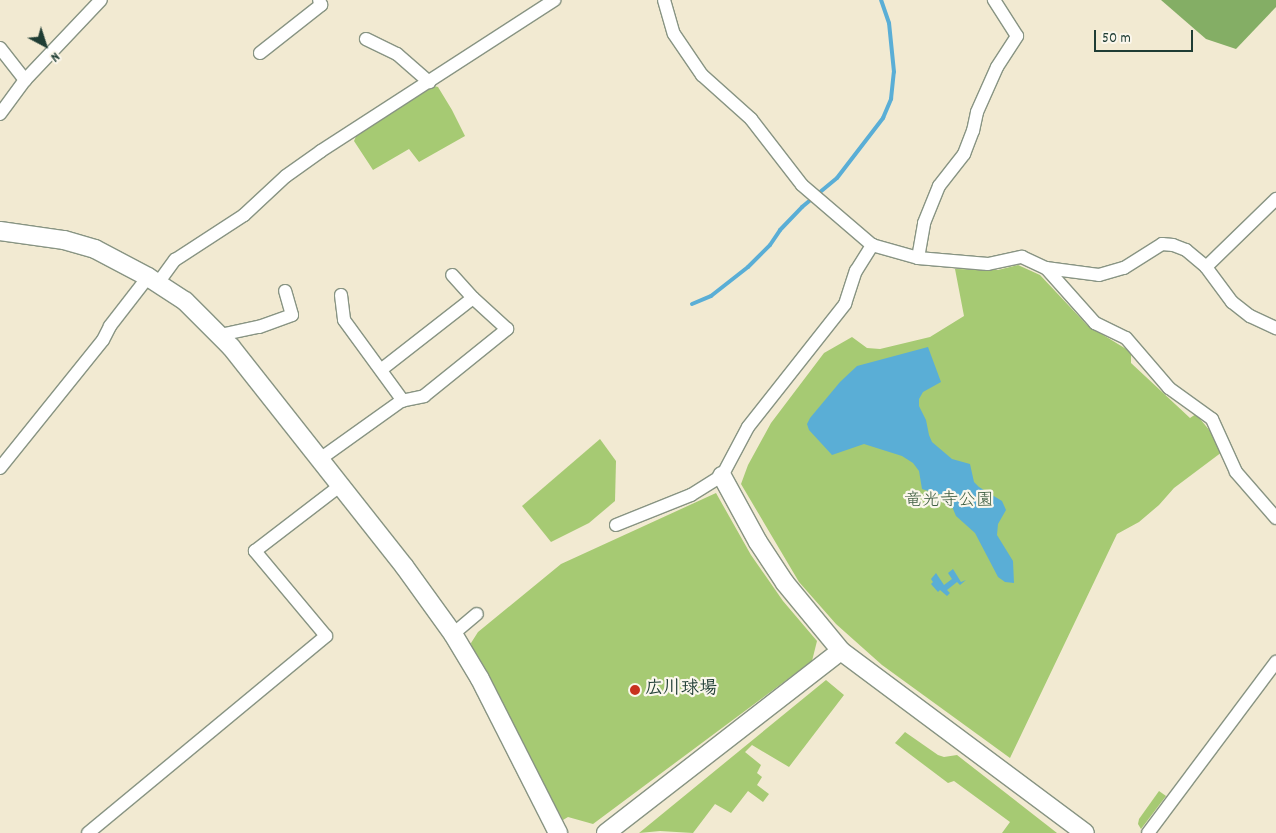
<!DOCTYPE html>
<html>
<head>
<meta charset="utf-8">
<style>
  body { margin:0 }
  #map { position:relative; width:1276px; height:833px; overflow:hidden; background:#f2ead2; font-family:Dekko,"Klee One",sans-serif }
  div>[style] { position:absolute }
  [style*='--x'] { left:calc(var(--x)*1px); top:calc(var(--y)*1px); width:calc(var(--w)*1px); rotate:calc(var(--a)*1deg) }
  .green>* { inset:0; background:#a6ca73 }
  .forest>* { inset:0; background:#84ae65 }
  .water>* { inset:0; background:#5aaed6 }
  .stream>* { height:4px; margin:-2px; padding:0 2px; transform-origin:2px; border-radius:2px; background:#5aaed6 }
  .roads { filter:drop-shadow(1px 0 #889483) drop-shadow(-1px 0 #889483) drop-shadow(0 1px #889483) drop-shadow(0 -1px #889483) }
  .street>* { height:12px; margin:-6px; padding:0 6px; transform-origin:6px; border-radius:6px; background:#fff }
  .secondary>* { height:18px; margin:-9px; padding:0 9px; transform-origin:9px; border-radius:9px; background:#fff }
  .dots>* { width:14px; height:14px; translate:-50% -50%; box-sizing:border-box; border:2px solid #fbf7ec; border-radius:50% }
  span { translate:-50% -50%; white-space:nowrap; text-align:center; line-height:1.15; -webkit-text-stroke:4.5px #fbf7ec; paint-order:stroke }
  .park-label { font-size:18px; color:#416044 }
  .poi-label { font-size:18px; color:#1f3d34; font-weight:700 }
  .left { translate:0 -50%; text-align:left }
  .north { position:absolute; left:20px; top:20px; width:50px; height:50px; -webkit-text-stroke:4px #fbf7ec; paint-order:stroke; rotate:140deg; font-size:14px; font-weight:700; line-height:20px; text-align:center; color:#1f3d34 }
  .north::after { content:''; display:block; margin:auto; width:18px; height:22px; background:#1f3d34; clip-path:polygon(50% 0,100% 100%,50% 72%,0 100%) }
  .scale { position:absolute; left:1094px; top:30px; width:99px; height:22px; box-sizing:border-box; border:2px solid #1f3d34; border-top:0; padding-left:6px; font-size:15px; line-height:18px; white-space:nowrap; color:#1f3d34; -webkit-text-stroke:4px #fbf7ec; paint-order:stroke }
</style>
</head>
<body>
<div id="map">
  <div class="green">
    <div style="clip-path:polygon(434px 86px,438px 87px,452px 110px,465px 136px,419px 162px,409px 149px,373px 170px,354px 141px,357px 134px)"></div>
    <div style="clip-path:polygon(1018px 265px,1040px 275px,1087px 325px,1131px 352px,1131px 363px,1190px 418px,1196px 414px,1215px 437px,1222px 452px,1174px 488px,1159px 505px,1139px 522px,1117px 534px,1010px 758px,882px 665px,836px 624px,799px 582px,741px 484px,748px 465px,771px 423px,824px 353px,852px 337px,867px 348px,880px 349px,930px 337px,964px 316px,955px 269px,998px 270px)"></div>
    <div style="clip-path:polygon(600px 439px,616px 461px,615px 501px,589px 523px,551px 542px,522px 506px)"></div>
    <div style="clip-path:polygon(716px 493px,751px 555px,783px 601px,817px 641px,812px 661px,593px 824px,568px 817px,563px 820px,473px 654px,471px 643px,478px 632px,561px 564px)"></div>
    <div style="clip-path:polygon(826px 680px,844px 695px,789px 767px,752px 745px,745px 752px,761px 765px,757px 773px,762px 777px,757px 785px,769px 794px,763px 802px,748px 791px,731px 813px,715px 804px,693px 833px,660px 831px,639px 833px)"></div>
    <div style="clip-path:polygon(905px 732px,938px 755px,944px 757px,957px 755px,1057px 833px,1002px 833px,1010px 822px,954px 781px,948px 783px,895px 743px)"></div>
    <div style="clip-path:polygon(1159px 791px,1166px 796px,1141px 829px,1138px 824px,1139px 819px)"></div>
  </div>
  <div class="forest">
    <div style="clip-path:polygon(1161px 0,1276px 0,1276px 7px,1236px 49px,1206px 39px)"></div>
  </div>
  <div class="water">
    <div style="clip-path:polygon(928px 347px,941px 382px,923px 392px,919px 399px,919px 406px,926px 420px,929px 435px,932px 442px,952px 459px,970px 464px,974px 482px,979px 487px,1002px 501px,1006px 510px,998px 524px,997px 535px,1013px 561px,1014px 583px,1005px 582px,998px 577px,975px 533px,956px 516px,948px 497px,922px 489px,919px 471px,913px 463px,902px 456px,864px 444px,832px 455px,809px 430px,807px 424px,810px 418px,840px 382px,857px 366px)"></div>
    <div style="clip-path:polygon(953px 569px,961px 582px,966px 580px,960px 585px,957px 582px,947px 590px,950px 593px,947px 596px,940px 590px,938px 592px,931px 584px,933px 582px,931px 579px,936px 573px,944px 585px,952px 579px,948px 573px)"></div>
  </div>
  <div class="stream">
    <div style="--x:692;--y:304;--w:21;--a:-23"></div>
    <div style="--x:711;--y:296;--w:47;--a:-38.1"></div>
    <div style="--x:748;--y:267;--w:31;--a:-45"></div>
    <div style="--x:770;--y:245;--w:18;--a:-56"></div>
    <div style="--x:780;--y:230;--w:32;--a:-46"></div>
    <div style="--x:802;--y:207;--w:45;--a:-39.6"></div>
    <div style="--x:837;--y:178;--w:76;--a:-52.5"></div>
    <div style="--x:883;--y:118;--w:21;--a:-67"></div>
    <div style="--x:891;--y:99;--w:27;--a:-84"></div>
    <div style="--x:894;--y:72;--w:49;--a:-95.8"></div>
    <div style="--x:889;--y:23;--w:24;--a:-109"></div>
  </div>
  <div class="roads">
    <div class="street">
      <div style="--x:664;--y:0;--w:35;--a:74"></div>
      <div style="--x:674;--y:34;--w:50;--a:55.7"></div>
      <div style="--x:702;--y:75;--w:66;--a:41.9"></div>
      <div style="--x:751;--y:119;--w:83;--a:52.3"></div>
      <div style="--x:802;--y:185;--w:92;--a:40.6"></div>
      <div style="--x:872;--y:245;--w:48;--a:15.8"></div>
      <div style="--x:918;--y:258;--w:70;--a:4.9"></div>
      <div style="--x:988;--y:264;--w:35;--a:-12"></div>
      <div style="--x:1022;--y:257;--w:26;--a:25"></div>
      <div style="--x:1046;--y:268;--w:53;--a:7.5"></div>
      <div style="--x:1099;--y:275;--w:26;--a:-16"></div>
      <div style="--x:1124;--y:268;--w:45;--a:-32.3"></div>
      <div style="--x:1162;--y:244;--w:11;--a:5"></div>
      <div style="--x:1173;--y:245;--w:14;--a:21"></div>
      <div style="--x:1186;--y:250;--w:26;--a:40"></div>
      <div style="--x:1206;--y:267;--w:44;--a:53.4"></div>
      <div style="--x:1232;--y:302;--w:23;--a:38"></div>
      <div style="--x:1250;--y:316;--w:29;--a:25"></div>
      <div style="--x:366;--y:39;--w:34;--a:26"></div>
      <div style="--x:397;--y:54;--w:43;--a:41.2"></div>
      <div style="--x:0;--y:48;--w:41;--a:52"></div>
      <div style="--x:260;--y:53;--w:78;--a:-38.2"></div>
      <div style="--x:321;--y:5;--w:5;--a:-112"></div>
      <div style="--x:0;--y:114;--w:42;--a:-53.7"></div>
      <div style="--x:25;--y:80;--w:110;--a:-46.5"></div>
      <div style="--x:918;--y:258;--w:36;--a:-80"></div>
      <div style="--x:924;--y:223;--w:40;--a:-68"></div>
      <div style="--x:939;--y:186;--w:41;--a:-52"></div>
      <div style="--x:964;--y:154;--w:25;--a:-69"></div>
      <div style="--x:973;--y:131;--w:19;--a:-78"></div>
      <div style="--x:977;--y:112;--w:49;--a:-66"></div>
      <div style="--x:997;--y:67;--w:37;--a:-57"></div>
      <div style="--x:1017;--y:36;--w:43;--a:-122.6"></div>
      <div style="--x:1206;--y:267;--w:98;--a:-44.2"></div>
      <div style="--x:1046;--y:268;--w:74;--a:48.3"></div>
      <div style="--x:1095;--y:323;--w:34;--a:26"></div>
      <div style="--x:1126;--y:338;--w:66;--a:49.3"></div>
      <div style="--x:1169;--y:388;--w:53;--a:35.8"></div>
      <div style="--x:1212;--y:419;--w:58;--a:65.6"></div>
      <div style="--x:1236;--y:472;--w:61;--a:49"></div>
      <div style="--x:158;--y:283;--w:29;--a:-54"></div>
      <div style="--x:175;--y:260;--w:82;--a:-33.1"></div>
      <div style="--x:244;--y:215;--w:57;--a:-42.9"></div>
      <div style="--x:286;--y:176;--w:43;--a:-35.5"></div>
      <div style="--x:321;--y:151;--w:278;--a:-32.9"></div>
      <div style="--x:341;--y:295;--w:25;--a:83"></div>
      <div style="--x:344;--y:320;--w:100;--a:53.9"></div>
      <div style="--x:220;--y:335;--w:40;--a:-12"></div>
      <div style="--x:259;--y:327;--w:35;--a:-20"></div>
      <div style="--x:292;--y:315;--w:25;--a:-106"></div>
      <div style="--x:382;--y:369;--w:115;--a:-38"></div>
      <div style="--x:320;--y:459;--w:100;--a:-35.6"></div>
      <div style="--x:401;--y:401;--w:24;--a:-12"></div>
      <div style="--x:424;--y:396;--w:107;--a:-38.9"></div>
      <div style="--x:507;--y:329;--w:46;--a:-137.6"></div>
      <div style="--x:473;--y:298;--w:31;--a:-132"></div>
      <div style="--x:0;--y:468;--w:164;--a:-51.2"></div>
      <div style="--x:103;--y:340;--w:16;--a:-63"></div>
      <div style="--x:110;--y:326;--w:62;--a:-52.2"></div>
      <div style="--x:616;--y:525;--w:81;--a:-21.8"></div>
      <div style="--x:691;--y:495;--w:36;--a:-32"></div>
      <div style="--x:722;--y:476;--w:55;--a:-62"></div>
      <div style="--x:748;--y:427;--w:157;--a:-51.7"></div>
      <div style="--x:845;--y:304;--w:35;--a:-72"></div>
      <div style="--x:856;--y:271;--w:31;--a:-58"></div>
      <div style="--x:453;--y:634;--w:31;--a:-40"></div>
      <div style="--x:88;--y:833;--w:309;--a:-39.6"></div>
      <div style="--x:326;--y:636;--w:111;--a:-129.9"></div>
      <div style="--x:255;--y:551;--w:108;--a:-37.5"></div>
      <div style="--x:1148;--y:833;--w:214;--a:-53.2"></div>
    </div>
    <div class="secondary">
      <div style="--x:0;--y:231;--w:65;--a:8"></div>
      <div style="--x:64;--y:240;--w:32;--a:16"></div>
      <div style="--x:95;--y:249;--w:60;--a:27.8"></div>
      <div style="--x:148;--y:277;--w:44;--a:33"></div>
      <div style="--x:185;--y:301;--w:65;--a:45"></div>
      <div style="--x:231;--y:347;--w:279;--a:51.7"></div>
      <div style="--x:404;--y:566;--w:84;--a:54.2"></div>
      <div style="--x:453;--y:634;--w:52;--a:59"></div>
      <div style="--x:480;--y:679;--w:173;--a:63.1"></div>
      <div style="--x:722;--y:476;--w:75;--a:61.4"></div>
      <div style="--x:758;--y:542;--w:49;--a:56.6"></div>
      <div style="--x:785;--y:583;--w:88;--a:50.5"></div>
      <div style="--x:841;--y:651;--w:304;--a:36.7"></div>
      <div style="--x:606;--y:833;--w:297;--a:-37.8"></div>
    </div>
  </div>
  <div class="dots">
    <div style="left:635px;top:690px;background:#c8321e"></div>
  </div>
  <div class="park-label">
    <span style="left:949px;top:502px">竜光寺公園</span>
  </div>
  <div class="poi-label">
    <span class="left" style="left:645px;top:690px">広川球場</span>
  </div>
  <div class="north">N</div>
  <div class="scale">50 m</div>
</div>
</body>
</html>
